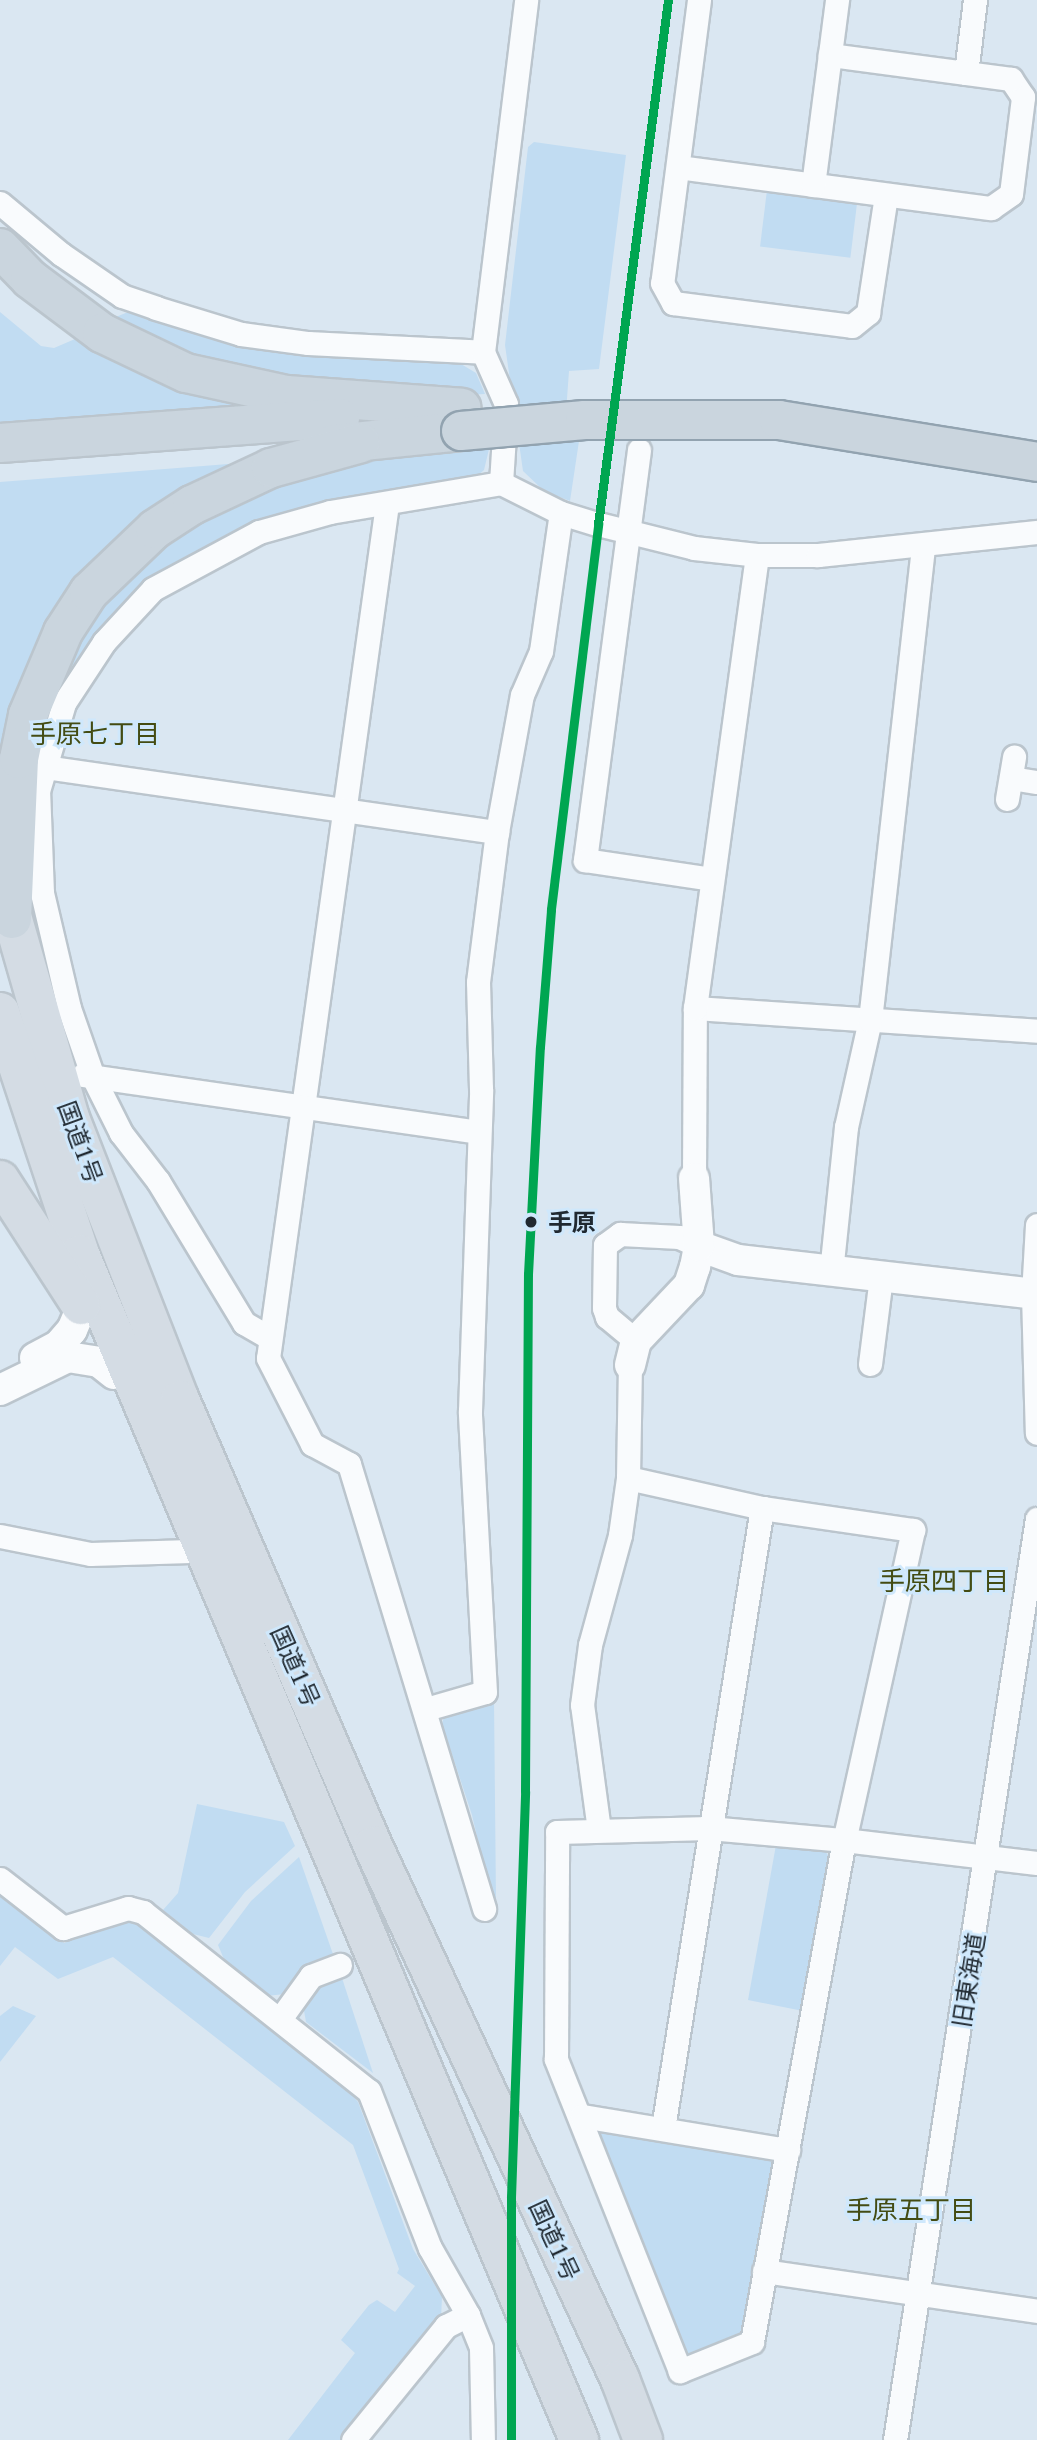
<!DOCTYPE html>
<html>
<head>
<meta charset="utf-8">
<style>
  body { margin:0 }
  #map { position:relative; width:1037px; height:2440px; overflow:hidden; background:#dae7f2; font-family:"Noto Serif","Noto Sans JP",serif }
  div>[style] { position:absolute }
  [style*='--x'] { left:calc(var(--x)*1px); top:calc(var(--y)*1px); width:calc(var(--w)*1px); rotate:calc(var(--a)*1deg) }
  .green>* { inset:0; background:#c1dcf2; transform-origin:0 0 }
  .roads { filter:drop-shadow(2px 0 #bbc5cd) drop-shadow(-2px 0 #bbc5cd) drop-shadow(0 2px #bbc5cd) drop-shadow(0 -2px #bbc5cd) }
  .minor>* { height:23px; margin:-11.5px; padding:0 11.5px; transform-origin:11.5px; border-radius:11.5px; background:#f9fbfd }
  .tertiary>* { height:30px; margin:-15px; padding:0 15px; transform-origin:15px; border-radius:15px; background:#f9fbfd }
  .trunk>* { height:38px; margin:-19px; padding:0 19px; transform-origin:19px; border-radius:19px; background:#d4dce4 }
  .motorway>* { height:38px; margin:-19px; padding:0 19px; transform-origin:19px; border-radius:19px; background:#cad5de }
  .bridges { filter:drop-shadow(2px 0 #92a3b0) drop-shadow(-2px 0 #92a3b0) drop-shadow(0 2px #92a3b0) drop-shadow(0 -2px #92a3b0) }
  .motorway-bridge>* { height:38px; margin:-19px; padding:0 19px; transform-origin:19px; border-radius:19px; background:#cad5de }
  .rail-1>* { height:9px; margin:-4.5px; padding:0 4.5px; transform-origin:4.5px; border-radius:4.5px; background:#00a651 }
  .dots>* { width:19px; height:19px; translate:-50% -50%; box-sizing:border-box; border:4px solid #cfe8fc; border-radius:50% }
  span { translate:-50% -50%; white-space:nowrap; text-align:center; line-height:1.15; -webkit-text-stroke:6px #cfe8fc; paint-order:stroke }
  .street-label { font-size:24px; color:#202931 }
  .stop-label { font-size:24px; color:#202931; font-weight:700 }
  .left { translate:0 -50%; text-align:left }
  .neighbourhood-label { font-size:26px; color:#434c13 }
</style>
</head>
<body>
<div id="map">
  <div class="green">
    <div style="clip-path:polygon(534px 142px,626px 155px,599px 369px,569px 371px,564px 440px,579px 441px,570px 501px,544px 491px,523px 471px,505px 345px,528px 147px)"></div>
    <div style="left:767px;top:190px;width:91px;height:57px;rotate:7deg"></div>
    <div style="clip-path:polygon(133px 310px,264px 351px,456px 361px,476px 373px,485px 394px,427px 397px,222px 375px,106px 321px)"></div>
    <div style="clip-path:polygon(0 312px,41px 346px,54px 348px,82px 336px,275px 411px,0 433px)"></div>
    <div style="clip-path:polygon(490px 445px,484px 470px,475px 478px,323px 504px,158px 577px,48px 724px,45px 721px,66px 666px,104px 605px,138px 567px,200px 520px,274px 485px,369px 458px)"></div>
    <div style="clip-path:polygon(241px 463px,119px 547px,0 806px,0 482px)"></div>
    <div style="clip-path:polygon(494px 1699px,496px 1900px,491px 1897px,472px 1815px,442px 1724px,445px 1713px)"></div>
    <div style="clip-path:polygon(197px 1804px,284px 1822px,295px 1846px,245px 1892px,209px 1938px,193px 1934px,163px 1910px,178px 1893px)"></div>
    <div style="clip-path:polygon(776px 1845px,824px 1849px,829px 1857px,803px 2011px,748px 2000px)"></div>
    <div style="clip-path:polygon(299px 1857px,334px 1957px,285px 1994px,266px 1996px,226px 1964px,218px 1945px,251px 1901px)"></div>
    <div style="clip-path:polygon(0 1894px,64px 1943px,124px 1920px,140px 1924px,344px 2085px,358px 2102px,413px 2249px,442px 2297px,441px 2319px,342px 2440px,288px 2440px,355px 2353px,341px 2340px,369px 2305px,377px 2300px,395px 2312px,415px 2286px,397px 2273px,399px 2269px,353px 2145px,113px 1957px,58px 1979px,15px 1947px,0 1966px)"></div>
    <div style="clip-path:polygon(341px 1975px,373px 2073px,306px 2022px,303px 2005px,311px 1993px)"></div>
    <div style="clip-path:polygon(13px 2006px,36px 2016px,0 2062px,0 2016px)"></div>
    <div style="clip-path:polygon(607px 2127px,767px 2158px,773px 2164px,743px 2332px,737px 2338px,689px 2358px,600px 2135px)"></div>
  </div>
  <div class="roads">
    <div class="minor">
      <div style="--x:699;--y:0;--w:285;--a:97.4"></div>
      <div style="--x:662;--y:283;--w:23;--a:61"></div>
      <div style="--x:673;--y:303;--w:180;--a:7.3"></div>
      <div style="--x:852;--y:326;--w:21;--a:-39"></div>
      <div style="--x:868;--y:313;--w:119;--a:-81.3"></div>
      <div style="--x:966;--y:73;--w:74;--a:-83"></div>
      <div style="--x:678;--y:167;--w:316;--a:7.5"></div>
      <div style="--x:991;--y:208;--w:24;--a:-35"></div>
      <div style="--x:1011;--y:194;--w:98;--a:-82.9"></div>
      <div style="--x:1023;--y:97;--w:22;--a:-124"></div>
      <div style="--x:1011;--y:79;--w:183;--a:-172.4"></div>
      <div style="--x:813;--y:185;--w:187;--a:-82.6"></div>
      <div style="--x:0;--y:203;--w:80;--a:39.9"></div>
      <div style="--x:61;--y:254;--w:74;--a:34.5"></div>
      <div style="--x:122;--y:296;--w:36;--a:19"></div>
      <div style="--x:156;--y:308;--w:89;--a:17"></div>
      <div style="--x:241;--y:334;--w:68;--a:7.7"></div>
      <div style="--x:308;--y:343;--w:175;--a:2.9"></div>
      <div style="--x:639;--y:450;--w:414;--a:97.5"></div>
      <div style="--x:585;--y:860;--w:128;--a:8.5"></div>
      <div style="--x:501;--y:483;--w:79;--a:-86.4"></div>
      <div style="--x:506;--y:404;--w:57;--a:-113.9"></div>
      <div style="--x:483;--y:352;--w:355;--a:-83"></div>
      <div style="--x:387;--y:504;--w:862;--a:97.93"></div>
      <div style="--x:268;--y:1358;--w:97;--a:62.9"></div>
      <div style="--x:312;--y:1444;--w:42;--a:28.4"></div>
      <div style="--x:349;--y:1464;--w:465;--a:73.1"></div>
      <div style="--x:45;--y:767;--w:457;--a:8.2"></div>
      <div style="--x:1011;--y:778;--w:26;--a:9"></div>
      <div style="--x:1007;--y:799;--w:43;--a:-80.5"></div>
      <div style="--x:695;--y:1008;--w:343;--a:3.8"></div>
      <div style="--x:83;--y:1075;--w:400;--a:8.2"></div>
      <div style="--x:694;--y:1178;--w:170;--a:-89.7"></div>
      <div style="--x:695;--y:1008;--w:457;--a:-82.2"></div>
      <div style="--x:1037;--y:1225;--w:69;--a:93.3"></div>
      <div style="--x:1033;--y:1294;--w:139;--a:88.4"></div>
      <div style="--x:831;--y:1272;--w:146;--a:-84.1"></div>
      <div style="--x:846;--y:1127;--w:110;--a:-77.4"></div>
      <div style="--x:870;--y:1020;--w:478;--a:-83.6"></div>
      <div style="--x:270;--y:1338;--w:30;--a:-150"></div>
      <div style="--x:244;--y:1323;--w:166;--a:-121.2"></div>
      <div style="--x:158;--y:1181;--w:61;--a:-127.6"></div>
      <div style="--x:121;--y:1133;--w:63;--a:-116.6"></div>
      <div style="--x:93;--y:1077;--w:73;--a:-109.2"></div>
      <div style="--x:69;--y:1008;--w:118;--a:-103.2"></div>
      <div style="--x:42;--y:893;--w:102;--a:-92.2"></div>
      <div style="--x:38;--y:791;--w:92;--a:-73.5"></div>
      <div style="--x:64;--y:703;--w:73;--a:-56.7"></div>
      <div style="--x:104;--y:642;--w:72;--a:-47.2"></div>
      <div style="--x:153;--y:589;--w:120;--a:-28.3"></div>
      <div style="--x:259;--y:532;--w:74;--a:-15.7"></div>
      <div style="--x:330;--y:512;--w:173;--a:-9.6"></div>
      <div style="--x:501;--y:483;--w:67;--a:26.6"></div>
      <div style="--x:561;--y:513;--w:39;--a:17"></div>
      <div style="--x:598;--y:524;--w:99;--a:14"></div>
      <div style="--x:694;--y:548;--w:63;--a:6.3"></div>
      <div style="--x:757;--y:555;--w:61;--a:0"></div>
      <div style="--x:818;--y:555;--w:220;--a:-6"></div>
      <div style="--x:636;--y:1341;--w:38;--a:-140"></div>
      <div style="--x:607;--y:1317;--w:9;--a:-108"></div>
      <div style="--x:604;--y:1308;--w:63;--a:-89.1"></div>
      <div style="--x:605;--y:1245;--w:19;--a:-36"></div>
      <div style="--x:620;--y:1234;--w:59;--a:2.9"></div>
      <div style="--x:679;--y:1237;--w:22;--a:24"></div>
      <div style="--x:870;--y:1364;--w:88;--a:-82.8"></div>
      <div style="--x:628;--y:1478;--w:113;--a:-89"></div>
      <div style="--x:0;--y:1536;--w:92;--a:11.3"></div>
      <div style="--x:90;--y:1554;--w:101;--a:-1.7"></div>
      <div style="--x:426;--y:1709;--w:61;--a:-16.1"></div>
      <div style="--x:485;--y:1692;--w:281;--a:-93.1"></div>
      <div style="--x:470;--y:1411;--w:322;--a:-88"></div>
      <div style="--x:481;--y:1089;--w:107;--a:-91.6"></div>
      <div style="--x:478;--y:982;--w:151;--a:-82.8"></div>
      <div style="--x:497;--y:832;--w:139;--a:-79.7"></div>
      <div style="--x:522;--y:695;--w:48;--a:-66.6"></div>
      <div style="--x:541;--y:651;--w:139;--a:-81.8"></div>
      <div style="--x:599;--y:1830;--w:126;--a:-97.7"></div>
      <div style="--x:582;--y:1705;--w:61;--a:-82.4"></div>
      <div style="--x:590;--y:1645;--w:114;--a:-74.7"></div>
      <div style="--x:620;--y:1535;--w:58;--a:-82"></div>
      <div style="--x:628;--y:1478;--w:137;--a:12.6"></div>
      <div style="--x:762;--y:1508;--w:153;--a:8.3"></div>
      <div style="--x:913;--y:1530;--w:318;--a:102.5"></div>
      <div style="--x:844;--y:1840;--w:510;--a:100.39"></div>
      <div style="--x:752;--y:2342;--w:78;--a:158.1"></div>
      <div style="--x:680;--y:2371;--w:336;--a:-111.7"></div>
      <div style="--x:556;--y:2059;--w:227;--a:-89.7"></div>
      <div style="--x:557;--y:1832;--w:152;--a:-1.5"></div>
      <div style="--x:709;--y:1828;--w:136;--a:5.1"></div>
      <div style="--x:844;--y:1840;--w:194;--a:6.8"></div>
      <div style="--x:0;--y:1879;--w:80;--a:37.9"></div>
      <div style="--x:63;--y:1928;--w:68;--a:-17.1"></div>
      <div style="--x:128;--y:1908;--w:16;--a:15"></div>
      <div style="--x:143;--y:1912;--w:288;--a:38.4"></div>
      <div style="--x:369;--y:2091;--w:168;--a:68.8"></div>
      <div style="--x:430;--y:2248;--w:77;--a:60.4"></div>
      <div style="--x:468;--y:2315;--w:25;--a:153"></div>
      <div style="--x:446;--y:2326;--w:147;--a:129.2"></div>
      <div style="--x:280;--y:2019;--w:53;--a:-54.2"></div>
      <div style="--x:311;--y:1976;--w:31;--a:-21"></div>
      <div style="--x:582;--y:2116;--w:209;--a:9.4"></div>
      <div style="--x:663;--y:2128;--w:628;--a:-80.93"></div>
      <div style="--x:764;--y:2271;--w:276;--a:8.3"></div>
      <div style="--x:468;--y:2315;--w:35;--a:68"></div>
      <div style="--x:481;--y:2348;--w:92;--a:88.8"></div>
      <div style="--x:895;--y:2440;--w:932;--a:-81.24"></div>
    </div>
    <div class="tertiary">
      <div style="--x:699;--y:1246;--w:41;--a:19.7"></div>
      <div style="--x:738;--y:1260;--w:301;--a:6.5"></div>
      <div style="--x:35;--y:1358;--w:26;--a:-28"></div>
      <div style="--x:58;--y:1346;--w:21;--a:-49"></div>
      <div style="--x:72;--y:1330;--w:26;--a:-67"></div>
      <div style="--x:630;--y:1365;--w:25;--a:-76"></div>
      <div style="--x:636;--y:1341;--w:77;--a:-46.6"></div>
      <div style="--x:689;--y:1285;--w:19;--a:-72"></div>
      <div style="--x:695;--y:1267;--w:21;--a:-79"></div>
      <div style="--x:699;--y:1246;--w:68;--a:-94.2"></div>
      <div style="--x:0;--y:1390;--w:76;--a:-25.9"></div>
      <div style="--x:68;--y:1357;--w:31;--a:9"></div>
      <div style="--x:99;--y:1362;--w:19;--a:39"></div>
    </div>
    <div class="trunk">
      <div style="--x:4;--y:888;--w:239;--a:74"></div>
      <div style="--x:70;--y:1118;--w:303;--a:68.7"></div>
      <div style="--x:180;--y:1400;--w:486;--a:66.6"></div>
      <div style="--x:373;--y:1846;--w:587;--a:65.14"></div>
      <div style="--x:620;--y:2379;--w:65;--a:69.3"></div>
      <div style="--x:0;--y:1012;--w:255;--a:71.7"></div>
      <div style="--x:80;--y:1254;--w:1287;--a:67.18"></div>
      <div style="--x:0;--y:1180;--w:149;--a:57.1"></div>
    </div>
    <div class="motorway">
      <div style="--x:0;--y:248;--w:43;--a:45.9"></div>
      <div style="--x:30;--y:279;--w:90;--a:36.9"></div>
      <div style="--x:102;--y:333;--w:93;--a:25.5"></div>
      <div style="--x:186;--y:373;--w:103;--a:12.3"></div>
      <div style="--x:287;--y:395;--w:175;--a:4.2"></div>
      <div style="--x:0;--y:443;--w:341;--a:-4.2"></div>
      <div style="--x:334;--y:444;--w:128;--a:-5.8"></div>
      <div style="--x:12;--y:919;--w:160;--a:-87.5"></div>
      <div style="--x:19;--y:759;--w:45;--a:-78.4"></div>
      <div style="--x:28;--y:715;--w:90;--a:-67.1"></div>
      <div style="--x:63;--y:632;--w:48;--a:-57"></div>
      <div style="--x:89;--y:592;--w:91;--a:-43.7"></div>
      <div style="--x:155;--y:529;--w:44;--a:-33"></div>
      <div style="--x:192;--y:505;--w:87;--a:-25.1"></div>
      <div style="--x:271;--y:468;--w:93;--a:-15.5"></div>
    </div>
  </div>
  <div class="bridges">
    <div class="motorway-bridge">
      <div style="--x:461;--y:431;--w:124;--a:-5.1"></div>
      <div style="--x:585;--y:420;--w:194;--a:0"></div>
      <div style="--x:779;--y:420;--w:261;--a:9.2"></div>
    </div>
  </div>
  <div class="rail-1">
    <div style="--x:511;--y:2440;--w:243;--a:-90"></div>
    <div style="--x:511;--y:2197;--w:406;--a:-88"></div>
    <div style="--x:525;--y:1791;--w:517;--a:-89.67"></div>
    <div style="--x:528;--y:1274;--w:227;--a:-87"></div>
    <div style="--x:540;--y:1047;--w:138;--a:-85.4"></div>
    <div style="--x:551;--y:909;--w:388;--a:-83"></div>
    <div style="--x:598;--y:524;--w:529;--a:-82.39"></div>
  </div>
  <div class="dots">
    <div style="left:531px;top:1222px;background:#202931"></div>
  </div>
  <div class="street-label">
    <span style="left:81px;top:1142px;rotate:70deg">国道1号</span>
    <span style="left:296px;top:1666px;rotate:66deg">国道1号</span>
    <span style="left:968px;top:1980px;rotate:-81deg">旧東海道</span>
    <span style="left:555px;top:2240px;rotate:65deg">国道1号</span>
  </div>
  <div class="stop-label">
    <span class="left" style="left:548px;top:1222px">手原</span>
  </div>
  <div class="neighbourhood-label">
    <span style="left:95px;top:734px">手原七丁目</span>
    <span style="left:944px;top:1581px">手原四丁目</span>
    <span style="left:911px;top:2210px">手原五丁目</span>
  </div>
</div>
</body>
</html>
